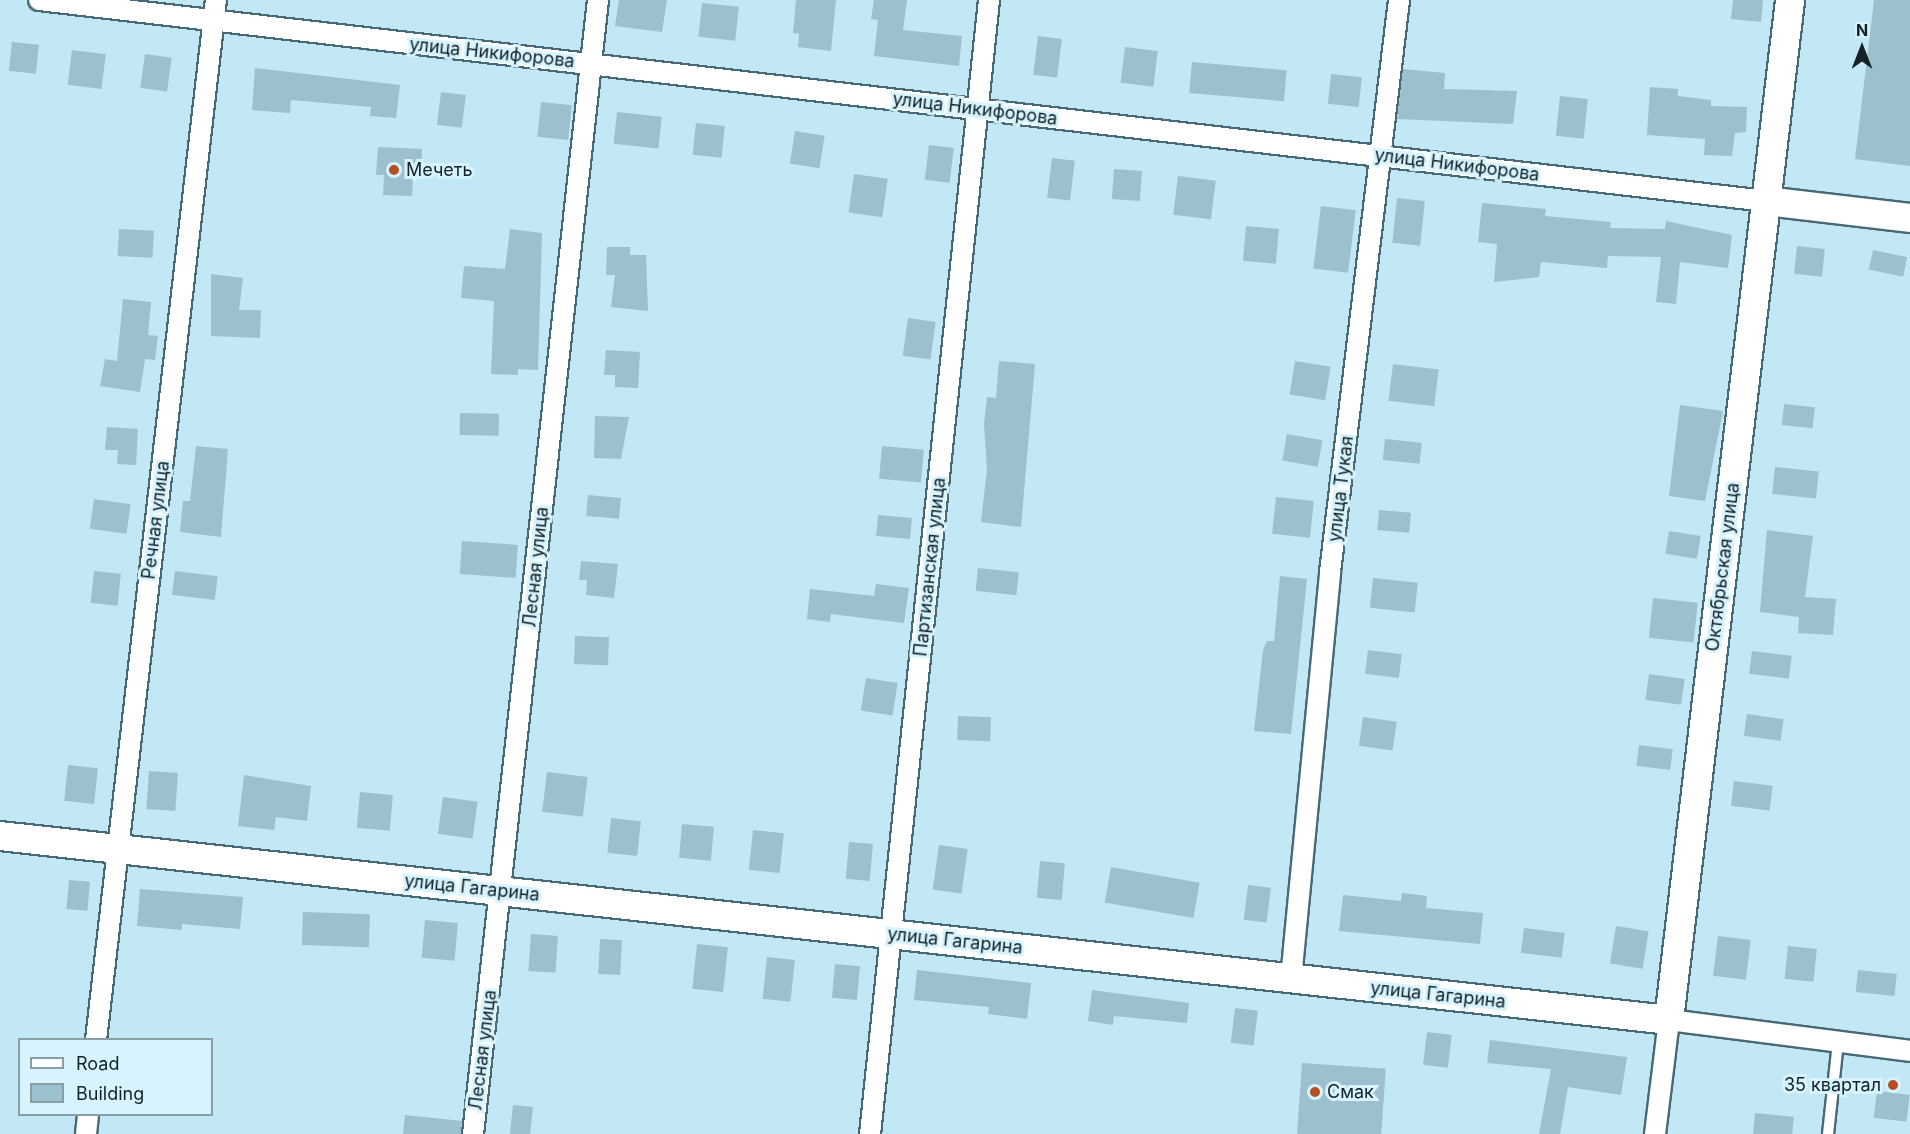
<!DOCTYPE html>
<html>
<head>
<meta charset="utf-8">
<style>
  body { margin:0 }
  #map { position:relative; width:1910px; height:1134px; overflow:hidden; background:#c2e7f5; font-family:Inter,sans-serif }
  div>[style] { position:absolute }
  [style*='--x'] { left:calc(var(--x)*1px); top:calc(var(--y)*1px); width:calc(var(--w)*1px); rotate:calc(var(--a)*1deg) }
  .building>* { inset:0; background:#9cc0ce; transform-origin:0 0 }
  .roads { filter:drop-shadow(2px 0 #486976) drop-shadow(-2px 0 #486976) drop-shadow(0 2px #486976) drop-shadow(0 -2px #486976) }
  .service>* { height:10px; margin:-5px; padding:0 5px; transform-origin:5px; border-radius:5px; background:#fff }
  .minor>* { height:20px; margin:-10px; padding:0 10px; transform-origin:10px; border-radius:10px; background:#fff }
  .secondary>* { height:28px; margin:-14px; padding:0 14px; transform-origin:14px; border-radius:14px; background:#fff }
  .dots>* { width:16px; height:16px; translate:-50% -50%; box-sizing:border-box; border:3px solid #d6f3fe; border-radius:50% }
  span { translate:-50% -50%; white-space:nowrap; text-align:center; line-height:1.15; -webkit-text-stroke:6px #d6f3fe; paint-order:stroke }
  .street-label { font-size:18px; color:#142227 }
  .poi-label { font-size:18px; color:#142227 }
  .left { translate:0 -50%; text-align:left }
  .right { translate:-100% -50%; text-align:right }
  .legend { position:absolute; left:18px; top:1038px; width:195px; height:78px; box-sizing:border-box; background:#d6f3fe; border:2px solid #889fa8; margin:0; padding:8px 10px; list-style:none; font-size:18px; color:#142227 }
  .legend li { display:flex; align-items:center; gap:12px; height:30px }
  .legend b { width:30px; border:2px solid #889fa8 }
  .north { position:absolute; left:1832px; top:18px; width:60px; height:60px; -webkit-text-stroke:4px #d6f3fe; paint-order:stroke; rotate:0deg; font-size:16px; font-weight:700; line-height:24px; text-align:center; color:#142227 }
  .north::after { content:''; display:block; margin:auto; width:21px; height:27px; background:#142227; clip-path:polygon(50% 0,100% 100%,50% 72%,0 100%) }
</style>
</head>
<body>
<div id="map">
  <div class="building">
    <div style="clip-path:polygon(619px 0,667px 0,662px 32px,615px 26px)"></div>
    <div style="clip-path:polygon(796px 0,836px 0,831px 51px,798px 47px,799px 34px,793px 33px)"></div>
    <div style="clip-path:polygon(874px 0,907px 0,903px 30px,962px 36px,959px 66px,874px 56px,878px 20px,871px 19px)"></div>
    <div style="clip-path:polygon(1733px 0,1763px 0,1761px 22px,1731px 19px)"></div>
    <div style="clip-path:polygon(1874px 0,1910px 0,1910px 166px,1855px 159px)"></div>
    <div style="left:702px;top:3px;width:37px;height:34px;rotate:6deg"></div>
    <div style="left:1038px;top:36px;width:24px;height:39px;rotate:7deg"></div>
    <div style="left:12px;top:42px;width:27px;height:29px;rotate:6deg"></div>
    <div style="left:1125px;top:47px;width:33px;height:36px;rotate:7deg"></div>
    <div style="left:72px;top:50px;width:34px;height:35px;rotate:7deg"></div>
    <div style="left:145px;top:54px;width:27px;height:34px;rotate:8deg"></div>
    <div style="left:1192px;top:62px;width:95px;height:31px;rotate:5deg"></div>
    <div style="clip-path:polygon(255px 68px,400px 85px,396px 118px,370px 116px,371px 107px,291px 100px,290px 113px,252px 110px)"></div>
    <div style="clip-path:polygon(1403px 69px,1445px 73px,1444px 89px,1517px 91px,1513px 124px,1397px 119px)"></div>
    <div style="left:1331px;top:74px;width:31px;height:30px;rotate:6deg"></div>
    <div style="clip-path:polygon(1650px 87px,1678px 89px,1678px 96px,1711px 100px,1711px 106px,1747px 107px,1746px 132px,1735px 133px,1732px 156px,1704px 155px,1705px 139px,1647px 135px)"></div>
    <div style="left:441px;top:92px;width:25px;height:33px;rotate:7deg"></div>
    <div style="left:1560px;top:96px;width:28px;height:40px;rotate:6deg"></div>
    <div style="left:541px;top:102px;width:31px;height:35px;rotate:6deg"></div>
    <div style="left:617px;top:112px;width:45px;height:32px;rotate:6deg"></div>
    <div style="left:696px;top:123px;width:29px;height:32px;rotate:6deg"></div>
    <div style="left:795px;top:131px;width:30px;height:33px;rotate:9deg"></div>
    <div style="left:929px;top:145px;width:25px;height:35px;rotate:7deg"></div>
    <div style="clip-path:polygon(378px 147px,422px 149px,421px 177px,413px 177px,412px 196px,383px 195px,384px 175px,376px 175px)"></div>
    <div style="left:1052px;top:158px;width:23px;height:40px;rotate:7deg"></div>
    <div style="left:1114px;top:169px;width:28px;height:30px;rotate:4deg"></div>
    <div style="left:854px;top:174px;width:34px;height:39px;rotate:8deg"></div>
    <div style="left:1178px;top:176px;width:38px;height:39px;rotate:7deg"></div>
    <div style="left:1397px;top:198px;width:28px;height:45px;rotate:6deg"></div>
    <div style="clip-path:polygon(1482px 203px,1546px 209px,1545px 216px,1611px 222px,1610px 228px,1665px 229px,1666px 221px,1732px 235px,1728px 268px,1680px 262px,1676px 304px,1656px 302px,1661px 257px,1608px 256px,1607px 268px,1541px 262px,1539px 277px,1494px 282px,1497px 244px,1478px 242px)"></div>
    <div style="left:1321px;top:206px;width:35px;height:63px;rotate:7deg"></div>
    <div style="left:1246px;top:226px;width:33px;height:35px;rotate:5deg"></div>
    <div style="left:119px;top:229px;width:35px;height:27px;rotate:3deg"></div>
    <div style="clip-path:polygon(510px 229px,542px 233px,538px 370px,518px 369px,518px 375px,491px 374px,494px 301px,461px 298px,464px 266px,505px 269px)"></div>
    <div style="left:1797px;top:246px;width:28px;height:28px;rotate:6deg"></div>
    <div style="clip-path:polygon(607px 247px,630px 247px,630px 255px,646px 255px,648px 311px,611px 307px,615px 275px,606px 275px)"></div>
    <div style="left:1873px;top:250px;width:35px;height:20px;rotate:12deg"></div>
    <div style="clip-path:polygon(211px 274px,243px 278px,239px 310px,261px 310px,260px 338px,211px 336px)"></div>
    <div style="clip-path:polygon(123px 299px,151px 302px,148px 335px,158px 336px,155px 360px,145px 359px,140px 392px,100px 386px,105px 359px,117px 361px)"></div>
    <div style="left:908px;top:318px;width:28px;height:38px;rotate:8deg"></div>
    <div style="clip-path:polygon(606px 350px,640px 352px,638px 388px,615px 387px,615px 375px,604px 375px)"></div>
    <div style="clip-path:polygon(999px 361px,1035px 364px,1021px 527px,981px 522px,987px 469px,984px 424px,987px 397px,996px 398px)"></div>
    <div style="left:1295px;top:361px;width:36px;height:34px;rotate:9deg"></div>
    <div style="left:1393px;top:364px;width:46px;height:37px;rotate:7deg"></div>
    <div style="left:1784px;top:404px;width:31px;height:21px;rotate:6deg"></div>
    <div style="clip-path:polygon(1680px 405px,1723px 411px,1705px 501px,1669px 496px)"></div>
    <div style="left:460px;top:413px;width:39px;height:22px;rotate:1deg"></div>
    <div style="clip-path:polygon(595px 416px,629px 417px,621px 459px,594px 458px)"></div>
    <div style="clip-path:polygon(107px 427px,138px 429px,136px 465px,117px 464px,118px 450px,105px 450px)"></div>
    <div style="left:1287px;top:434px;width:36px;height:27px;rotate:10deg"></div>
    <div style="left:1385px;top:439px;width:37px;height:21px;rotate:6deg"></div>
    <div style="clip-path:polygon(196px 446px,228px 449px,221px 537px,180px 532px,183px 501px,190px 501px)"></div>
    <div style="left:882px;top:446px;width:42px;height:33px;rotate:5deg"></div>
    <div style="left:1775px;top:467px;width:44px;height:27px;rotate:6deg"></div>
    <div style="left:588px;top:495px;width:33px;height:21px;rotate:5deg"></div>
    <div style="left:1276px;top:497px;width:38px;height:37px;rotate:6deg"></div>
    <div style="left:94px;top:499px;width:37px;height:30px;rotate:8deg"></div>
    <div style="left:1379px;top:510px;width:32px;height:20px;rotate:5deg"></div>
    <div style="left:878px;top:515px;width:34px;height:21px;rotate:5deg"></div>
    <div style="clip-path:polygon(1767px 530px,1813px 536px,1805px 597px,1836px 599px,1833px 635px,1798px 633px,1799px 617px,1760px 612px)"></div>
    <div style="left:1669px;top:531px;width:32px;height:23px;rotate:9deg"></div>
    <div style="left:462px;top:541px;width:56px;height:33px;rotate:4deg"></div>
    <div style="clip-path:polygon(581px 561px,618px 564px,614px 598px,586px 595px,587px 580px,579px 580px)"></div>
    <div style="left:978px;top:568px;width:41px;height:23px;rotate:6deg"></div>
    <div style="left:94px;top:571px;width:27px;height:32px;rotate:6deg"></div>
    <div style="left:175px;top:571px;width:43px;height:24px;rotate:7deg"></div>
    <div style="clip-path:polygon(1280px 576px,1307px 579px,1291px 734px,1254px 731px,1263px 650px,1267px 641px,1274px 641px)"></div>
    <div style="left:1373px;top:578px;width:45px;height:30px;rotate:6deg"></div>
    <div style="clip-path:polygon(876px 584px,909px 588px,904px 623px,831px 614px,830px 622px,807px 619px,810px 589px,874px 596px)"></div>
    <div style="left:1653px;top:598px;width:45px;height:40px;rotate:6deg"></div>
    <div style="left:575px;top:636px;width:34px;height:28px;rotate:2deg"></div>
    <div style="left:1368px;top:650px;width:34px;height:24px;rotate:7deg"></div>
    <div style="left:1752px;top:651px;width:40px;height:23px;rotate:7deg"></div>
    <div style="left:1649px;top:674px;width:36px;height:26px;rotate:8deg"></div>
    <div style="left:866px;top:678px;width:32px;height:33px;rotate:9deg"></div>
    <div style="left:1747px;top:714px;width:37px;height:22px;rotate:8deg"></div>
    <div style="left:958px;top:716px;width:33px;height:24px;rotate:2deg"></div>
    <div style="left:1363px;top:717px;width:34px;height:29px;rotate:8deg"></div>
    <div style="left:1639px;top:745px;width:34px;height:21px;rotate:7deg"></div>
    <div style="left:68px;top:765px;width:30px;height:36px;rotate:6deg"></div>
    <div style="left:149px;top:771px;width:29px;height:38px;rotate:4deg"></div>
    <div style="left:547px;top:772px;width:41px;height:40px;rotate:7deg"></div>
    <div style="clip-path:polygon(244px 775px,311px 786px,307px 821px,276px 817px,274px 830px,238px 826px)"></div>
    <div style="left:1734px;top:781px;width:39px;height:25px;rotate:7deg"></div>
    <div style="left:360px;top:792px;width:33px;height:36px;rotate:5deg"></div>
    <div style="left:443px;top:797px;width:35px;height:37px;rotate:8deg"></div>
    <div style="left:611px;top:818px;width:30px;height:35px;rotate:6deg"></div>
    <div style="left:682px;top:824px;width:32px;height:34px;rotate:5deg"></div>
    <div style="left:753px;top:830px;width:31px;height:40px;rotate:6deg"></div>
    <div style="left:849px;top:842px;width:24px;height:37px;rotate:5deg"></div>
    <div style="left:939px;top:845px;width:29px;height:45px;rotate:8deg"></div>
    <div style="left:1040px;top:861px;width:25px;height:37px;rotate:5deg"></div>
    <div style="left:1111px;top:867px;width:90px;height:36px;rotate:10deg"></div>
    <div style="left:69px;top:880px;width:21px;height:29px;rotate:5deg"></div>
    <div style="left:1248px;top:885px;width:23px;height:35px;rotate:7deg"></div>
    <div style="clip-path:polygon(140px 889px,243px 897px,240px 929px,182px 924px,182px 930px,137px 926px)"></div>
    <div style="clip-path:polygon(1402px 893px,1427px 896px,1426px 908px,1483px 913px,1480px 944px,1339px 931px,1343px 895px,1401px 901px)"></div>
    <div style="left:303px;top:912px;width:67px;height:33px;rotate:2deg"></div>
    <div style="left:425px;top:920px;width:33px;height:38px;rotate:5deg"></div>
    <div style="left:1616px;top:926px;width:33px;height:38px;rotate:9deg"></div>
    <div style="left:1524px;top:928px;width:41px;height:25px;rotate:7deg"></div>
    <div style="left:531px;top:934px;width:27px;height:37px;rotate:4deg"></div>
    <div style="left:1718px;top:936px;width:33px;height:40px;rotate:7deg"></div>
    <div style="left:600px;top:939px;width:22px;height:35px;rotate:3deg"></div>
    <div style="left:697px;top:944px;width:31px;height:45px;rotate:6deg"></div>
    <div style="left:1788px;top:946px;width:29px;height:33px;rotate:6deg"></div>
    <div style="left:767px;top:957px;width:28px;height:42px;rotate:6deg"></div>
    <div style="left:835px;top:964px;width:25px;height:34px;rotate:5deg"></div>
    <div style="clip-path:polygon(917px 970px,1031px 983px,1027px 1019px,988px 1014px,989px 1007px,914px 1000px)"></div>
    <div style="left:1858px;top:970px;width:39px;height:22px;rotate:6deg"></div>
    <div style="clip-path:polygon(1092px 990px,1189px 1003px,1187px 1023px,1114px 1016px,1113px 1025px,1088px 1021px)"></div>
    <div style="left:1235px;top:1008px;width:23px;height:35px;rotate:7deg"></div>
    <div style="left:1427px;top:1032px;width:25px;height:33px;rotate:7deg"></div>
    <div style="clip-path:polygon(1490px 1040px,1627px 1057px,1621px 1095px,1568px 1087px,1560px 1134px,1539px 1134px,1551px 1069px,1487px 1063px)"></div>
    <div style="left:1302px;top:1063px;width:84px;height:71px;rotate:4deg"></div>
    <div style="left:1877px;top:1091px;width:33px;height:27px;rotate:7deg"></div>
    <div style="left:513px;top:1105px;width:20px;height:29px;rotate:6deg"></div>
    <div style="clip-path:polygon(1755px 1113px,1794px 1117px,1792px 1134px,1753px 1134px)"></div>
    <div style="clip-path:polygon(405px 1115px,462px 1121px,461px 1134px,403px 1134px)"></div>
  </div>
  <div class="roads">
    <div class="service">
      <div style="--x:1828;--y:1134;--w:93;--a:-83.8"></div>
    </div>
    <div class="minor">
      <div style="--x:39;--y:0;--w:1739;--a:6.64"></div>
      <div style="--x:1291;--y:979;--w:409;--a:-84.5"></div>
      <div style="--x:1330;--y:572;--w:576;--a:-83.12"></div>
      <div style="--x:96;--y:1040;--w:1047;--a:-83.42"></div>
      <div style="--x:86;--y:1134;--w:20;--a:-84"></div>
      <div style="--x:473;--y:1134;--w:1141;--a:-83.71"></div>
      <div style="--x:870;--y:1134;--w:1140;--a:-84.01"></div>
      <div style="--x:1655;--y:1134;--w:115;--a:-83"></div>
      <div style="--x:1669;--y:1020;--w:243;--a:7.3"></div>
    </div>
    <div class="secondary">
      <div style="--x:1766;--y:201;--w:145;--a:6.7"></div>
      <div style="--x:0;--y:836;--w:1679;--a:6.29"></div>
      <div style="--x:1669;--y:1020;--w:1027;--a:-83.23"></div>
    </div>
  </div>
  <div class="dots">
    <div style="left:394px;top:170px;background:#b55022"></div>
    <div style="left:1893px;top:1085px;background:#b55022"></div>
    <div style="left:1315px;top:1092px;background:#b55022"></div>
  </div>
  <div class="street-label">
    <span style="left:492px;top:53px;rotate:6deg">улица Никифорова</span>
    <span style="left:975px;top:109px;rotate:7deg">улица Никифорова</span>
    <span style="left:1457px;top:165px;rotate:7deg">улица Никифорова</span>
    <span style="left:1341px;top:489px;rotate:-83deg">улица Тукая</span>
    <span style="left:156px;top:520px;rotate:-83deg">Речная улица</span>
    <span style="left:536px;top:567px;rotate:-84deg">Лесная улица</span>
    <span style="left:930px;top:567px;rotate:-84deg">Партизанская улица</span>
    <span style="left:1723px;top:567px;rotate:-83deg">Октябрьская улица</span>
    <span style="left:472px;top:888px;rotate:6deg">улица Гагарина</span>
    <span style="left:955px;top:941px;rotate:6deg">улица Гагарина</span>
    <span style="left:1438px;top:995px;rotate:6deg">улица Гагарина</span>
    <span style="left:483px;top:1050px;rotate:-83deg">Лесная улица</span>
  </div>
  <div class="poi-label">
    <span class="left" style="left:406px;top:170px">Мечеть</span>
    <span class="right" style="left:1881px;top:1085px">35 квартал</span>
    <span class="left" style="left:1327px;top:1092px">Смак</span>
  </div>
  <ul class="legend">
  <li><b style="height:8px;background:#fff"></b>Road</li>
  <li><b style="height:16px;background:#9cc0ce"></b>Building</li>
  </ul>
  <div class="north">N</div>
</div>
</body>
</html>
